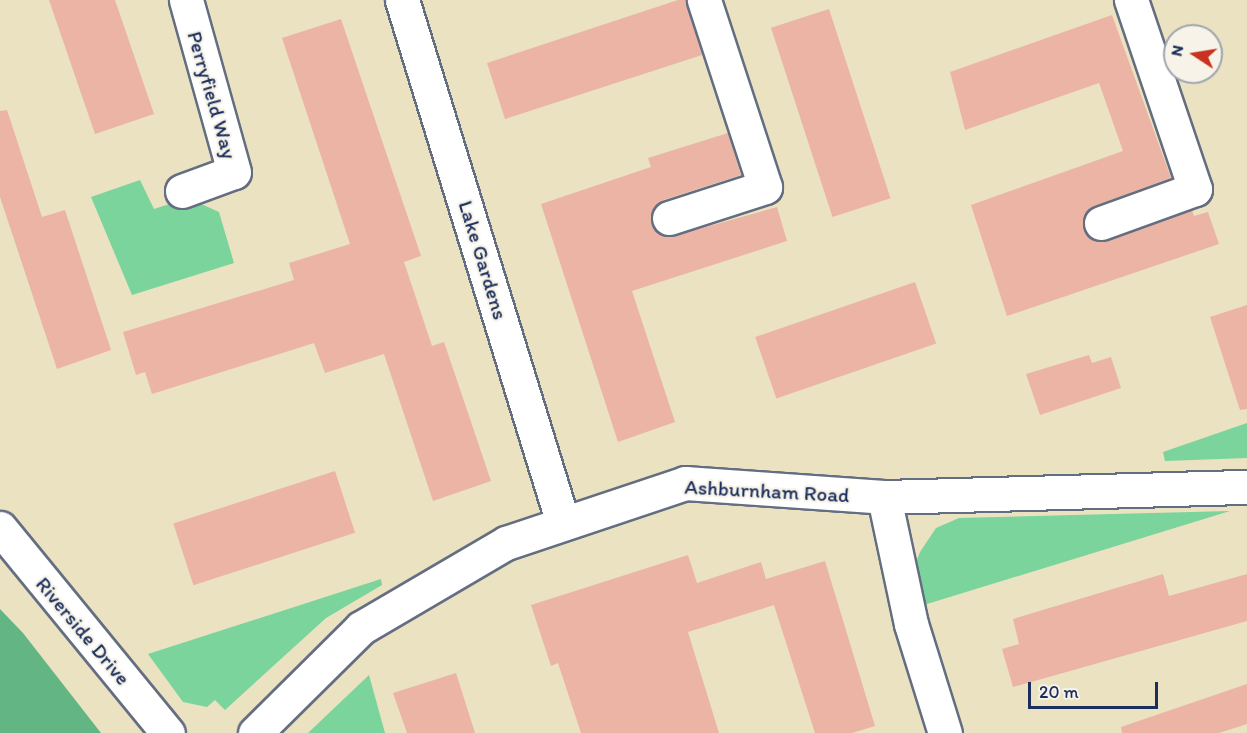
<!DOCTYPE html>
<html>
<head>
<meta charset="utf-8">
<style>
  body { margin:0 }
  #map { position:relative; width:1247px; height:733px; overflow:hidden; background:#ebe2c1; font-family:Itim,sans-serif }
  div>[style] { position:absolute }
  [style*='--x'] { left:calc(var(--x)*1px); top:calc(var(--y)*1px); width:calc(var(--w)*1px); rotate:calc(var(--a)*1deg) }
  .green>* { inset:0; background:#7ad49b }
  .forest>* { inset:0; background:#63b683 }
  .building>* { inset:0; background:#ebb4a5; transform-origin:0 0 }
  .roads { filter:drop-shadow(2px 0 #646e81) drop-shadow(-2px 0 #646e81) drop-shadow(0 2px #646e81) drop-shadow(0 -2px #646e81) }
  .minor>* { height:33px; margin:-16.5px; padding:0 16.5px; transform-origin:16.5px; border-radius:16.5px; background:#fff }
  span { translate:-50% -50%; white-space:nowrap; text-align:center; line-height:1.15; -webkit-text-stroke:4.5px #f7f3e8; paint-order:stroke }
  .street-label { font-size:21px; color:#1b2f5e }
  .north { position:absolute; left:1163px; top:24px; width:60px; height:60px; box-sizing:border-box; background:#f7f3e8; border:2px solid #9fa5b1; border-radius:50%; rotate:282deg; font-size:16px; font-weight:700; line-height:24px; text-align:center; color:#1b2f5e }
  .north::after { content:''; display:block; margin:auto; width:21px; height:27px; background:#c8321e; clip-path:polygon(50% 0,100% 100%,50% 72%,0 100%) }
  .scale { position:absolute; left:1028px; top:682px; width:130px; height:27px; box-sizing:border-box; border:3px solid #1b2f5e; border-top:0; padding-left:8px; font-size:18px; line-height:21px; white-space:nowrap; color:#1b2f5e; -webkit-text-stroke:4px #f7f3e8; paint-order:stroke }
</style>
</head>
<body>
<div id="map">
  <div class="green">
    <div style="clip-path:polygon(140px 180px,154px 209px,188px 198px,219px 212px,234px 263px,132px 295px,91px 197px)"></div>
    <div style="clip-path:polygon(1247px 423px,1247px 458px,1165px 461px,1163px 452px)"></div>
    <div style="clip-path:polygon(1230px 511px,914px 608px,910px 578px,920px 552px,936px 528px,959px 518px)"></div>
    <div style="clip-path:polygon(381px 579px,382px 585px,326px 618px,225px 710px,215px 700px,207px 707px,183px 702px,148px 654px)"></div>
    <div style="clip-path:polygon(369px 675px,385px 733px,308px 733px)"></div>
  </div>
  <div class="forest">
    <div style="clip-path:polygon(0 609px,23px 633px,101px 733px,0 733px)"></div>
  </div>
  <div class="building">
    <div style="clip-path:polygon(49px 0,115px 0,154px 114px,95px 134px)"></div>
    <div style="clip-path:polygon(678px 0,686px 0,702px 55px,505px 119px,487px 63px)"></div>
    <div style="left:829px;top:9px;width:199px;height:61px;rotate:72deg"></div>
    <div style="clip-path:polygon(1112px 15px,1171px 178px,1094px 206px,1083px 219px,1084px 230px,1089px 238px,1107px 241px,1192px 210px,1194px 216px,1208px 212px,1219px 244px,1007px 316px,971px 205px,1123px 151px,1099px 83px,965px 130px,950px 72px)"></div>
    <div style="clip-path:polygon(341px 19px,421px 256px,404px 262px,432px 346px,444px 342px,491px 481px,433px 501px,384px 354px,325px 373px,314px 343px,152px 394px,145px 372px,136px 375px,123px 332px,294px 280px,289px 263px,350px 244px,282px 38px)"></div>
    <div style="clip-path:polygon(7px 110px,42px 217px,65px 210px,111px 350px,57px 369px,0 197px,0 111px)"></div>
    <div style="clip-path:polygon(728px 133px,741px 175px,663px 200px,651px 214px,651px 224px,657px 232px,674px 236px,777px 207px,787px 241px,632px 291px,675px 422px,618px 442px,541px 204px,651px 167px,648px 158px)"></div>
    <div style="left:915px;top:282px;width:65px;height:169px;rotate:71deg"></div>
    <div style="clip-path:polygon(1247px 305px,1247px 409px,1240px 410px,1210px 317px)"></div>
    <div style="clip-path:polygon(1089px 355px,1092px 363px,1111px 357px,1121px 388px,1040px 415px,1026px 374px)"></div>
    <div style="left:335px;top:471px;width:65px;height:170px;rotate:72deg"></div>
    <div style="clip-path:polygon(688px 555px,697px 583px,761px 562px,766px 579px,825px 561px,875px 726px,852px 733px,815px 733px,772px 599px,774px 605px,688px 632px,719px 733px,581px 733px,558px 663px,551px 666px,531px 605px)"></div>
    <div style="clip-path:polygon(1163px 574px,1169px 596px,1247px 574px,1247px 621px,1013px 687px,1002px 649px,1019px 644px,1013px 619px)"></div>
    <div style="clip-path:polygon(456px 673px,475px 733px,407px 733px,393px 693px)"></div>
    <div style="clip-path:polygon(1247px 684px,1247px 724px,1219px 733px,1122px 733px,1121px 727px)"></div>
  </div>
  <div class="roads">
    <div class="minor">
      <div style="--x:402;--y:0;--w:544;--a:72.9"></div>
      <div style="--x:182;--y:191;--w:55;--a:-20.1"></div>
      <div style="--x:234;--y:172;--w:179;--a:-105.6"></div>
      <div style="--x:669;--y:218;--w:101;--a:-17.9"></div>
      <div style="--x:765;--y:187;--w:197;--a:-108.1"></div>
      <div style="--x:1101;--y:223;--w:100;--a:-19.9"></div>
      <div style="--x:1195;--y:189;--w:200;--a:-108.7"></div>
      <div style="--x:884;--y:497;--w:130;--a:78"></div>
      <div style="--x:911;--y:624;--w:114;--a:72.7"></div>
      <div style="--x:0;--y:528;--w:265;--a:50.7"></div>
      <div style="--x:255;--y:733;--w:149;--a:-44.7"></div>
      <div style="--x:361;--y:628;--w:168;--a:-30.4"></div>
      <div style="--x:506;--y:543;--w:189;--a:-18.5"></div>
      <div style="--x:685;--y:483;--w:199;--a:4"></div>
      <div style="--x:884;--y:497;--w:363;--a:-1.6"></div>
    </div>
  </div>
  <div class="street-label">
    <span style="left:212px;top:95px;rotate:74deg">Perryfield Way</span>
    <span style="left:483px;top:260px;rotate:73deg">Lake Gardens</span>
    <span style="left:767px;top:491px;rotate:3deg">Ashburnham Road</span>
    <span style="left:83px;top:631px;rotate:50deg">Riverside Drive</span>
  </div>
  <div class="north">N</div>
  <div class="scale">20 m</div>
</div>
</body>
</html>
